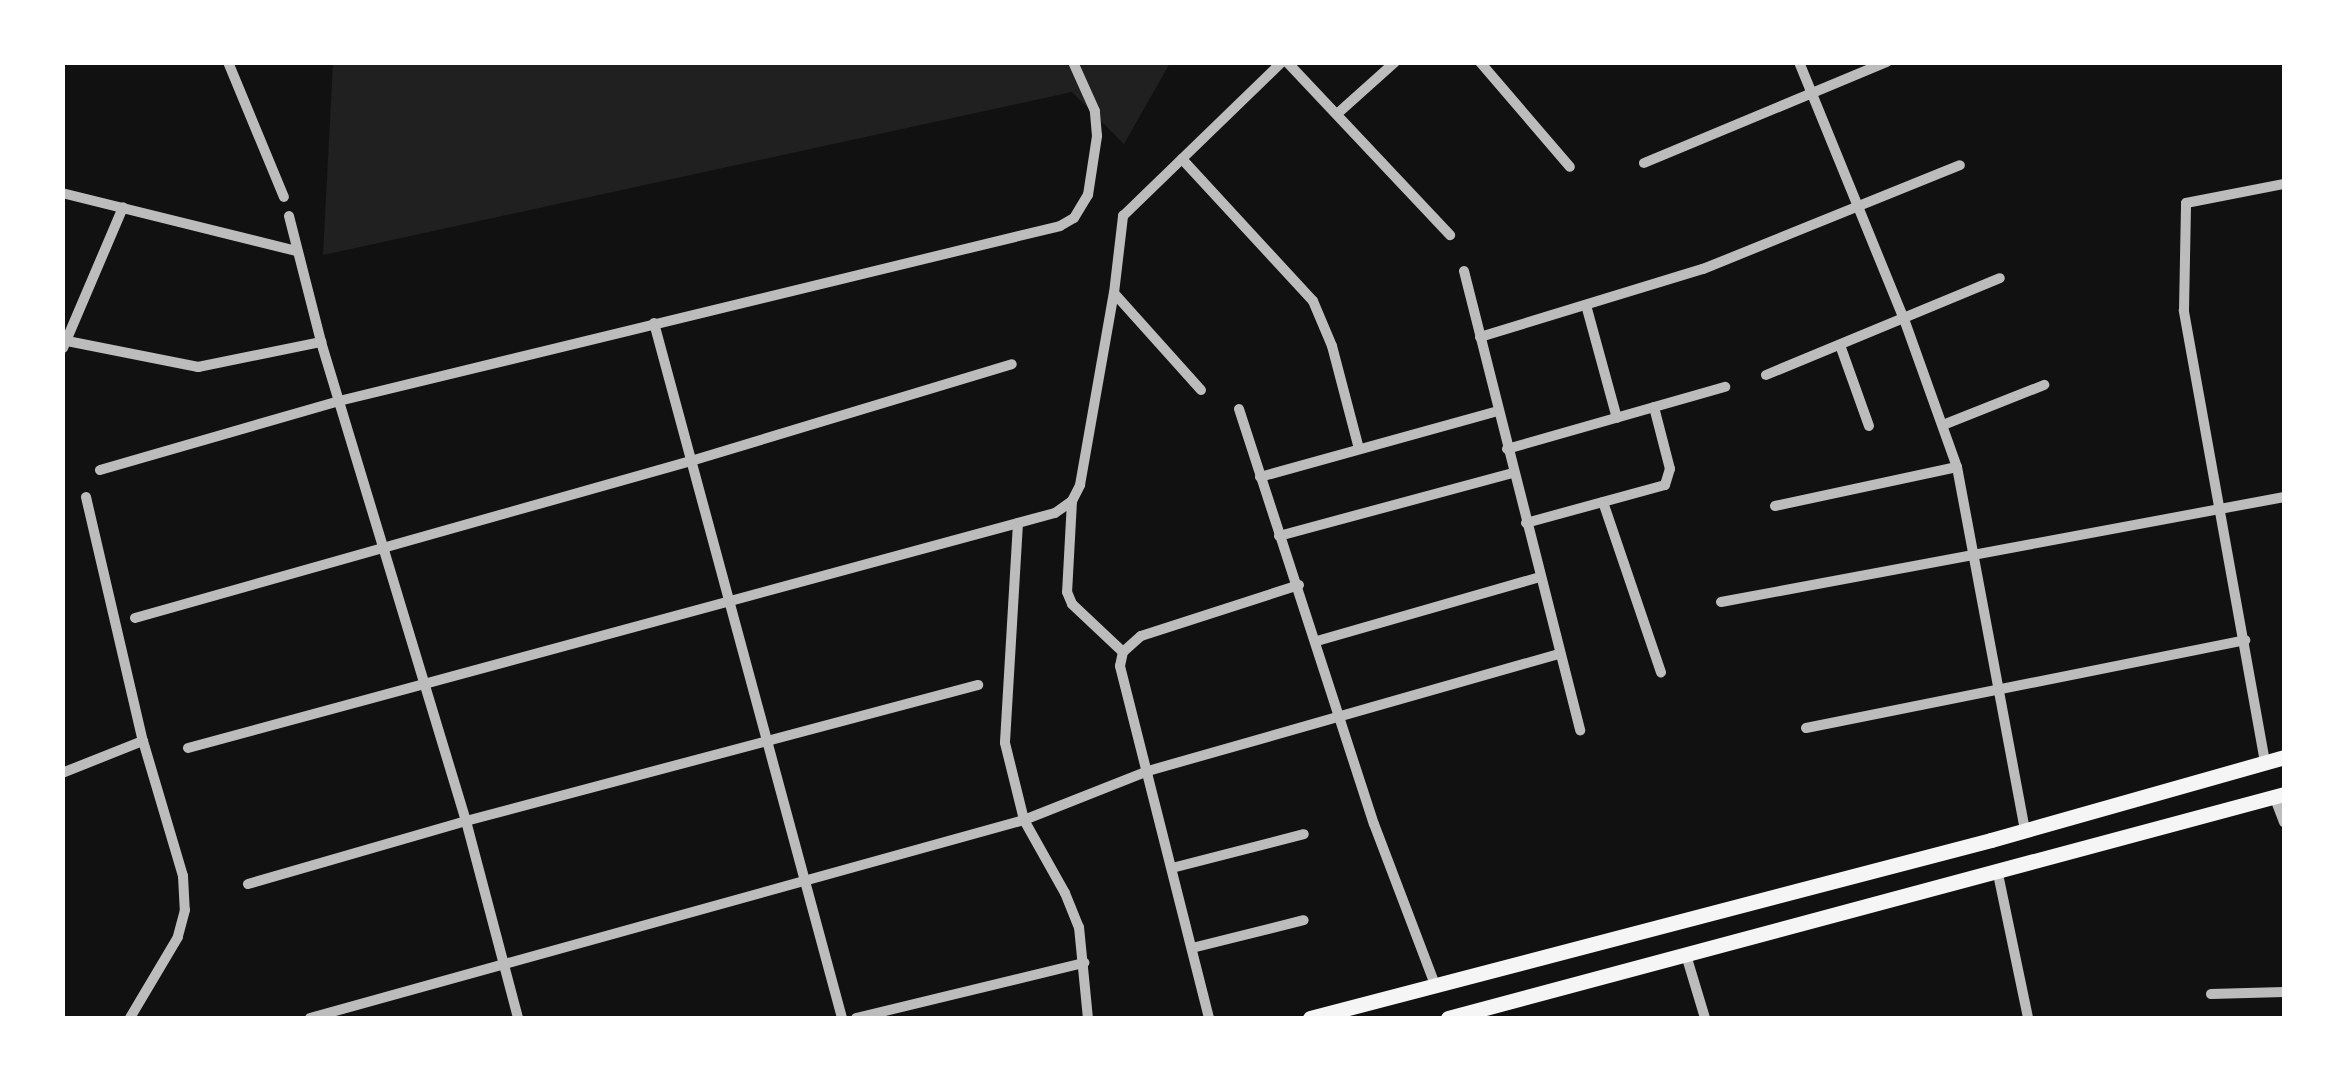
<!DOCTYPE html>
<html>
<head>
<meta charset="utf-8">
<style>
  body { margin:0 }
  #map { position:relative; width:2347px; height:1081px; overflow:hidden; background:#111; font-family:Arial,sans-serif }
  div>[style] { position:absolute }
  [style*='--x'] { left:calc(var(--x)*1px); top:calc(var(--y)*1px); width:calc(var(--w)*1px); rotate:calc(var(--a)*1deg) }
  .green>* { inset:0; background:#202020 }
  .minor>* { height:10px; margin:-5px; padding:0 5px; transform-origin:5px; border-radius:5px; background:#bcbcbc }
  .secondary>* { height:15px; margin:-7.5px; padding:0 7.5px; transform-origin:7.5px; border-radius:7.5px; background:#f5f5f5 }
  span { translate:-50% -50%; white-space:nowrap; text-align:center; line-height:1.15; -webkit-text-stroke:8px #fff; paint-order:stroke }
  .frame { position:absolute; inset:0; border:65px solid #fff; pointer-events:none }
</style>
</head>
<body>
<div id="map">
  <div class="green">
    <div style="clip-path:polygon(333px 63px,1170px 63px,1124px 144px,1072px 92px,323px 255px)"></div>
  </div>
  <div class="minor">
    <div style="--x:228;--y:62;--w:146;--a:67.5"></div>
    <div style="--x:1287;--y:62;--w:238;--a:46.7"></div>
    <div style="--x:1480;--y:62;--w:138;--a:49.4"></div>
    <div style="--x:1799;--y:62;--w:278;--a:67.8"></div>
    <div style="--x:1904;--y:319;--w:157;--a:70.3"></div>
    <div style="--x:1957;--y:467;--w:369;--a:79.4"></div>
    <div style="--x:1337;--y:114;--w:78;--a:-41.9"></div>
    <div style="--x:1182;--y:159;--w:193;--a:47.3"></div>
    <div style="--x:1313;--y:301;--w:49;--a:67.1"></div>
    <div style="--x:1332;--y:346;--w:106;--a:75.3"></div>
    <div style="--x:1644;--y:163;--w:263;--a:-22.6"></div>
    <div style="--x:62;--y:193;--w:242;--a:13.9"></div>
    <div style="--x:289;--y:216;--w:130;--a:75.7"></div>
    <div style="--x:321;--y:342;--w:500;--a:73.16"></div>
    <div style="--x:466;--y:821;--w:204;--a:75.2"></div>
    <div style="--x:1464;--y:271;--w:474;--a:75.8"></div>
    <div style="--x:1586;--y:305;--w:117;--a:74.7"></div>
    <div style="--x:654;--y:323;--w:720;--a:74.86"></div>
    <div style="--x:1480;--y:337;--w:233;--a:-17"></div>
    <div style="--x:1703;--y:269;--w:277;--a:-22"></div>
    <div style="--x:62;--y:340;--w:139;--a:11.2"></div>
    <div style="--x:198;--y:367;--w:126;--a:-11.5"></div>
    <div style="--x:1840;--y:345;--w:86;--a:70.3"></div>
    <div style="--x:63;--y:348;--w:153;--a:-66.9"></div>
    <div style="--x:1766;--y:375;--w:253;--a:-22.5"></div>
    <div style="--x:1201;--y:390;--w:130;--a:-131.9"></div>
    <div style="--x:1114;--y:293;--w:78;--a:-83.3"></div>
    <div style="--x:1123;--y:216;--w:221;--a:-44.1"></div>
    <div style="--x:1239;--y:409;--w:436;--a:72"></div>
    <div style="--x:1374;--y:824;--w:172;--a:69.2"></div>
    <div style="--x:1943;--y:425;--w:109;--a:-21.6"></div>
    <div style="--x:1507;--y:449;--w:227;--a:-15.9"></div>
    <div style="--x:100;--y:470;--w:249;--a:-16.1"></div>
    <div style="--x:339;--y:401;--w:742;--a:-13.64"></div>
    <div style="--x:1060;--y:226;--w:16;--a:-30"></div>
    <div style="--x:1074;--y:218;--w:27;--a:-59"></div>
    <div style="--x:1088;--y:195;--w:60;--a:-81.3"></div>
    <div style="--x:1097;--y:136;--w:25;--a:-95"></div>
    <div style="--x:1095;--y:111;--w:54;--a:-114.2"></div>
    <div style="--x:1260;--y:477;--w:247;--a:-15.5"></div>
    <div style="--x:86;--y:497;--w:251;--a:76.9"></div>
    <div style="--x:143;--y:741;--w:141;--a:73.5"></div>
    <div style="--x:183;--y:876;--w:34;--a:87"></div>
    <div style="--x:185;--y:910;--w:28;--a:105"></div>
    <div style="--x:178;--y:937;--w:94;--a:120.7"></div>
    <div style="--x:1072;--y:501;--w:91;--a:93.1"></div>
    <div style="--x:1067;--y:592;--w:13;--a:67"></div>
    <div style="--x:1072;--y:604;--w:70;--a:43.3"></div>
    <div style="--x:1603;--y:502;--w:180;--a:71.2"></div>
    <div style="--x:1775;--y:506;--w:186;--a:-12.1"></div>
    <div style="--x:1018;--y:523;--w:220;--a:93.4"></div>
    <div style="--x:1005;--y:743;--w:79;--a:76.1"></div>
    <div style="--x:1024;--y:820;--w:84;--a:60.7"></div>
    <div style="--x:1065;--y:893;--w:37;--a:68"></div>
    <div style="--x:1079;--y:927;--w:91;--a:84.4"></div>
    <div style="--x:1526;--y:523;--w:144;--a:-15.3"></div>
    <div style="--x:1665;--y:485;--w:17;--a:-73"></div>
    <div style="--x:1670;--y:469;--w:64;--a:-104.5"></div>
    <div style="--x:1279;--y:536;--w:242;--a:-15.1"></div>
    <div style="--x:1721;--y:602;--w:573;--a:-10.56"></div>
    <div style="--x:135;--y:618;--w:578;--a:-15.77"></div>
    <div style="--x:691;--y:461;--w:335;--a:-16.8"></div>
    <div style="--x:1317;--y:641;--w:232;--a:-16"></div>
    <div style="--x:1806;--y:728;--w:448;--a:-11.3"></div>
    <div style="--x:188;--y:748;--w:898;--a:-15.17"></div>
    <div style="--x:1055;--y:513;--w:21;--a:-35"></div>
    <div style="--x:1072;--y:501;--w:18;--a:-63"></div>
    <div style="--x:1080;--y:485;--w:195;--a:-80"></div>
    <div style="--x:2265;--y:762;--w:459;--a:-100.2"></div>
    <div style="--x:2184;--y:310;--w:107;--a:-88.9"></div>
    <div style="--x:2186;--y:203;--w:100;--a:-11"></div>
    <div style="--x:62;--y:773;--w:87;--a:-21.6"></div>
    <div style="--x:2274;--y:796;--w:28;--a:69"></div>
    <div style="--x:1172;--y:868;--w:136;--a:-14.4"></div>
    <div style="--x:1998;--y:874;--w:147;--a:78.2"></div>
    <div style="--x:248;--y:884;--w:227;--a:-16.1"></div>
    <div style="--x:466;--y:821;--w:530;--a:-14.88"></div>
    <div style="--x:1192;--y:948;--w:115;--a:-14"></div>
    <div style="--x:1686;--y:955;--w:66;--a:73.2"></div>
    <div style="--x:2211;--y:994;--w:73;--a:-1.6"></div>
    <div style="--x:310;--y:1018;--w:741;--a:-15.5"></div>
    <div style="--x:1024;--y:820;--w:133;--a:-21.6"></div>
    <div style="--x:1148;--y:771;--w:428;--a:-15.9"></div>
    <div style="--x:856;--y:1018;--w:235;--a:-13.6"></div>
    <div style="--x:1209;--y:1018;--w:363;--a:-104.2"></div>
    <div style="--x:1120;--y:666;--w:14;--a:-78"></div>
    <div style="--x:1123;--y:652;--w:24;--a:-42"></div>
    <div style="--x:1141;--y:636;--w:166;--a:-17.9"></div>
  </div>
  <div class="secondary">
    <div style="--x:1310;--y:1018;--w:704;--a:-14.65"></div>
    <div style="--x:1991;--y:840;--w:305;--a:-15.8"></div>
    <div style="--x:1448;--y:1018;--w:865;--a:-15"></div>
  </div>
  <div class="frame"></div>
</div>
</body>
</html>
